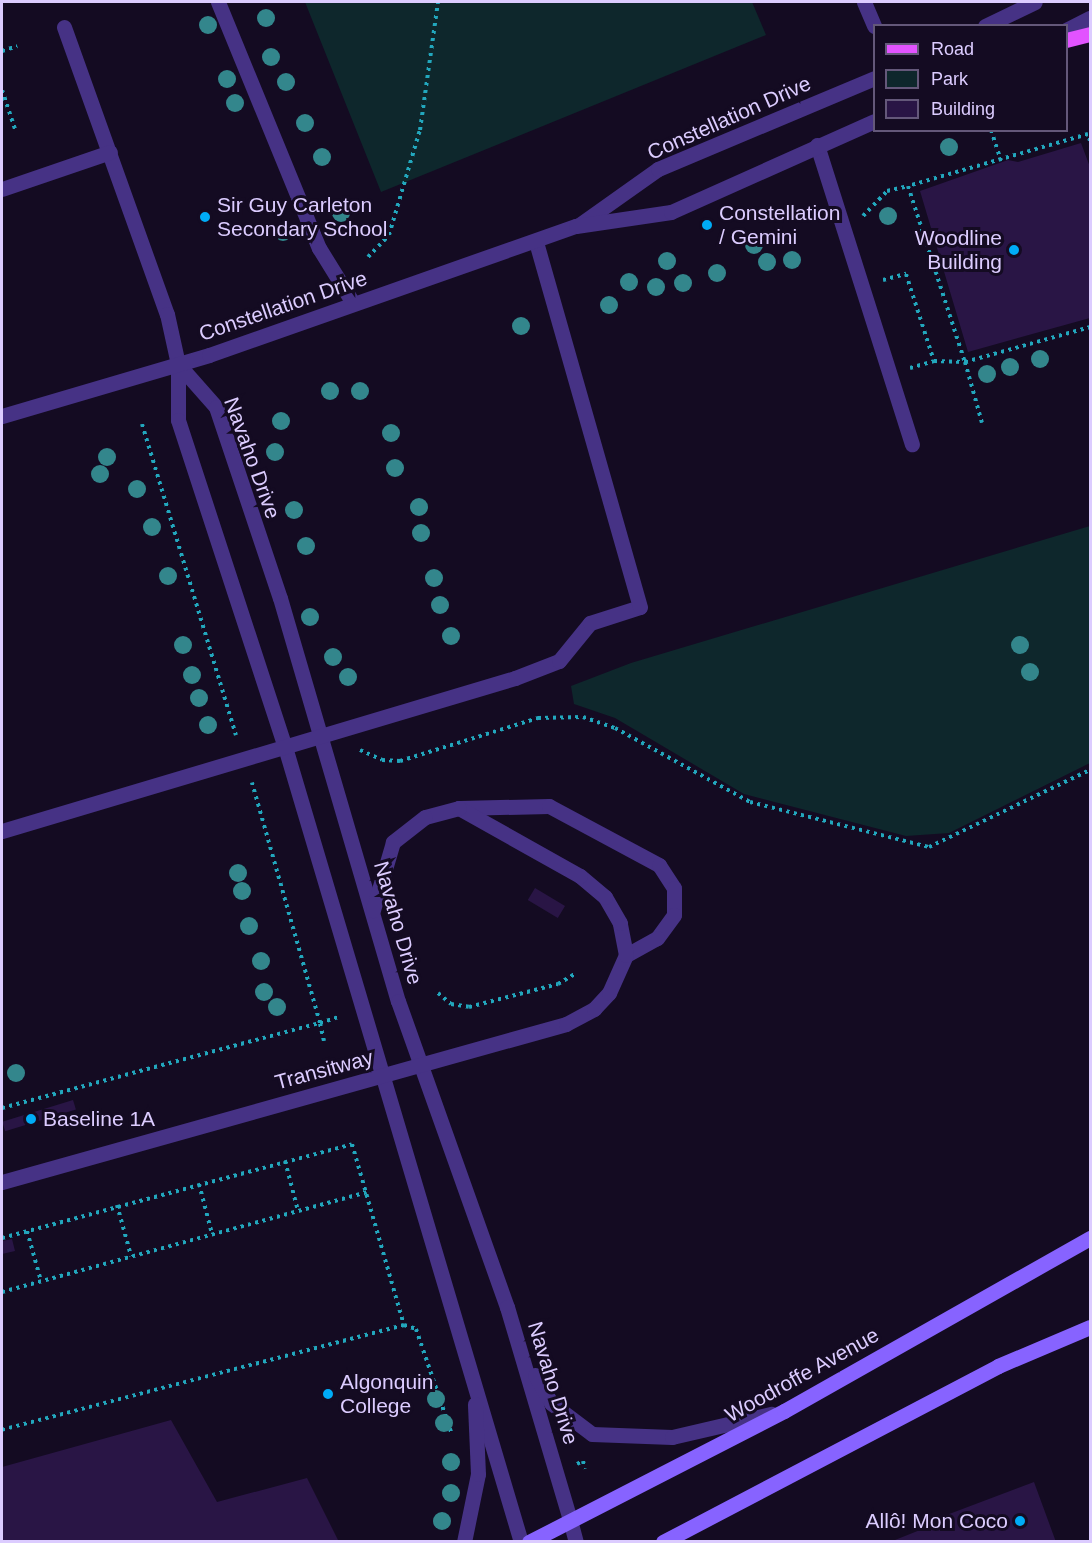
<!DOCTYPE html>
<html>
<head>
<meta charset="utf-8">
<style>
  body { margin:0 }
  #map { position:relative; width:1092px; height:1543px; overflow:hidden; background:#140b22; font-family:Arial,sans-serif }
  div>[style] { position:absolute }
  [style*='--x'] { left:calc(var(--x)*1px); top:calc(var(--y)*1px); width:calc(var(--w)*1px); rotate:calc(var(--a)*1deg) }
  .green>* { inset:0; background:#0e272c }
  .building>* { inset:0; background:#291545; transform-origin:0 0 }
  .path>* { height:4px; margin-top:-2px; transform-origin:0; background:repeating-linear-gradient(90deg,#22a7bd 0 3px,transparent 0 7.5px) }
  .service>* { height:15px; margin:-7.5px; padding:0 7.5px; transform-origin:7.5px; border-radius:7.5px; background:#463285 }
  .minor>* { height:15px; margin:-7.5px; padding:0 7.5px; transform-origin:7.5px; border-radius:7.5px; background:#463285 }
  .tertiary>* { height:15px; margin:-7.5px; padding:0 7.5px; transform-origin:7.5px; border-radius:7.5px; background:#463285 }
  .secondary>* { height:15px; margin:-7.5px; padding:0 7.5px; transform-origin:7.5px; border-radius:7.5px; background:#8763ff }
  .primary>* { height:15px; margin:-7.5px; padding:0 7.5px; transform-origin:7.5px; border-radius:7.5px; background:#e253ff }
  .trees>* { width:18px; height:18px; margin:-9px; border-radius:50%; background:#33868c }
  .dots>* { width:16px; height:16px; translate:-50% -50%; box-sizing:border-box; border:3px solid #140b22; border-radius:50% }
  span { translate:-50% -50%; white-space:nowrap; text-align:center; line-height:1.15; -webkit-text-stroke:6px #140b22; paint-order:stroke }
  .street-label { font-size:21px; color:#dcccff }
  .poi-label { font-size:21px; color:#dcccff }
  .left { translate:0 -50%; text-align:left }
  .right { translate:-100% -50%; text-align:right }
  .frame { position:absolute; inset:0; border:3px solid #dcccff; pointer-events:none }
  .legend { position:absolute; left:873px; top:24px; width:195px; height:108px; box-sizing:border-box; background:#140b22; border:2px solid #64587a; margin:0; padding:8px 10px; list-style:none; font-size:18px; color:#dcccff }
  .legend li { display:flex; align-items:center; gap:12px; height:30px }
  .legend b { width:30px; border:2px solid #64587a }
</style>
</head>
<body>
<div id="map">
  <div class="green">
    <div style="clip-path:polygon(305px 2px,752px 2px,766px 35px,381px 192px)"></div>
    <div style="clip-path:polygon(1090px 526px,1090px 763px,949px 833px,906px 836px,744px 794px,615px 718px,574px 704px,571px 686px,631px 663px)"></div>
  </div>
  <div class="building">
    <div style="clip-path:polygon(1081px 143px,1090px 167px,1090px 318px,968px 352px,920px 191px,1008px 160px,1018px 162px)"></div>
    <div style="left:535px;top:888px;width:35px;height:14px;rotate:31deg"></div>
    <div style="left:73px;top:1100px;width:10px;height:74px;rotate:73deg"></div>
    <div style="clip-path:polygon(12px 1239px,15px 1251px,2px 1254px,2px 1241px)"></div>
    <div style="clip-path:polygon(171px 1420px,217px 1502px,307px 1478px,339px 1542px,2px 1542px,2px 1467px)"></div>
    <div style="clip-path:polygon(1034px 1482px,1056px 1542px,890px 1542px,930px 1526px,928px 1522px)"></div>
  </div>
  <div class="path">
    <div style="--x:2;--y:51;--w:16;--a:-18"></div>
    <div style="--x:2;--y:90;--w:41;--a:71.6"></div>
    <div style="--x:991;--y:130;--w:32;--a:72"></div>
    <div style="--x:1090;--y:141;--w:7;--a:-106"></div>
    <div style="--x:1088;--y:134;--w:187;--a:163.9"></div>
    <div style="--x:908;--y:186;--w:185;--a:72.1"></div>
    <div style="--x:965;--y:362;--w:130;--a:-15.6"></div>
    <div style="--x:863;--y:216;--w:35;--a:-46"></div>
    <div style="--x:887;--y:191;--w:22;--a:-13"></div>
    <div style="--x:368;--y:257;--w:30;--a:-46"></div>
    <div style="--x:389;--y:235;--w:109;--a:-73.6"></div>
    <div style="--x:420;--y:130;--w:129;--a:-82"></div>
    <div style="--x:883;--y:280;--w:24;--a:-15"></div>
    <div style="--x:906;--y:274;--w:91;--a:72.2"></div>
    <div style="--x:910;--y:368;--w:25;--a:-16"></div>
    <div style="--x:934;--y:361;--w:31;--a:2"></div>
    <div style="--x:965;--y:362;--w:63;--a:74.4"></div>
    <div style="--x:142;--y:424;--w:325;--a:73.2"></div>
    <div style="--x:360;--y:750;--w:24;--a:24"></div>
    <div style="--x:382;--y:760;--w:18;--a:3"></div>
    <div style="--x:400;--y:761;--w:145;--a:-17.3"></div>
    <div style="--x:538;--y:718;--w:45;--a:-1.3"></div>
    <div style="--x:583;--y:717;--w:34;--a:19"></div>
    <div style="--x:615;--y:728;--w:154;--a:28.7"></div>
    <div style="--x:750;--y:802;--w:185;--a:14.1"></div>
    <div style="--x:929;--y:847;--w:178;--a:-25.6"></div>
    <div style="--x:438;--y:993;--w:17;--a:40"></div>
    <div style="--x:451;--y:1004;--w:18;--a:9"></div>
    <div style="--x:469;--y:1007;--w:92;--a:-14.5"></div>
    <div style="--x:558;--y:984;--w:21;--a:-31"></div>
    <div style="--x:324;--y:1041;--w:18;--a:-103"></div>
    <div style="--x:320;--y:1023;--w:22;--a:-18"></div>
    <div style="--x:2;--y:1108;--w:329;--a:-15"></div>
    <div style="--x:320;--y:1023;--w:250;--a:-105.8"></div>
    <div style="--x:285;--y:1161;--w:52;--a:75.4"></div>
    <div style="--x:199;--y:1184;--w:52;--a:75.4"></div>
    <div style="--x:117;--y:1205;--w:53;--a:74.6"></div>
    <div style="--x:27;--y:1231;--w:52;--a:74.4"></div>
    <div style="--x:2;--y:1238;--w:362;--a:-15"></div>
    <div style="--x:352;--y:1144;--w:188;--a:74"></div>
    <div style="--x:404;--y:1325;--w:415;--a:165.4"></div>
    <div style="--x:2;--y:1292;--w:378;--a:-15.3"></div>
    <div style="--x:404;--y:1325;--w:13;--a:18"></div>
    <div style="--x:416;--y:1329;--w:112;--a:71.2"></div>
    <div style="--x:577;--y:1464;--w:7;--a:-27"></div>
    <div style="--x:583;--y:1461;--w:8;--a:76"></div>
  </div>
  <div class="service">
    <div style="--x:218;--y:2;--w:266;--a:67.7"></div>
    <div style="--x:319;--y:248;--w:65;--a:58.3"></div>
    <div style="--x:64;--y:27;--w:305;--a:70.3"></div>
    <div style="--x:167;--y:314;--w:51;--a:77.6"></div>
    <div style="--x:178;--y:364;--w:56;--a:90"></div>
    <div style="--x:178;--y:420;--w:344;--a:71.9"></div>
    <div style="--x:285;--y:747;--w:829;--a:73.47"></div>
    <div style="--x:817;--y:145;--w:314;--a:72.4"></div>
    <div style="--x:2;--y:189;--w:114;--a:-18.9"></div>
    <div style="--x:178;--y:364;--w:57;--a:48.5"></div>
    <div style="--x:216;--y:407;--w:201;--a:71.5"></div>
    <div style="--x:280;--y:598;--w:420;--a:73.7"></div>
    <div style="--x:398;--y:1001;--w:325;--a:70.4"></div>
    <div style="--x:507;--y:1307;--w:222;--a:73.5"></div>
    <div style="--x:459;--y:808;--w:90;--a:-1.3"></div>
    <div style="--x:549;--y:806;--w:125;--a:28.2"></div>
    <div style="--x:659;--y:865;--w:27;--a:57"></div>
    <div style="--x:674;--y:888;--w:27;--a:90"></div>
    <div style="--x:674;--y:915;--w:29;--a:126"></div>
    <div style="--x:657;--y:938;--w:35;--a:151"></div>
    <div style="--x:2;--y:831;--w:535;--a:-16.61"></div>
    <div style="--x:515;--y:678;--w:47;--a:-21.1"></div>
    <div style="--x:559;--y:661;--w:49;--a:-50.8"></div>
    <div style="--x:590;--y:623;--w:52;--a:-17.7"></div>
    <div style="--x:640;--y:607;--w:380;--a:-105.9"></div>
    <div style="--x:2;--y:1182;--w:586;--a:-15.65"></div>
    <div style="--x:566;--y:1024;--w:32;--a:-28"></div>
    <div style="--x:594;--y:1009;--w:22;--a:-47"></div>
    <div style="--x:609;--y:993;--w:42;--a:-65.9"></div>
    <div style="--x:626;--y:955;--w:33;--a:-101"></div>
    <div style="--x:620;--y:923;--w:30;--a:-120"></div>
    <div style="--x:605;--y:897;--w:33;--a:-140"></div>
    <div style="--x:580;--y:876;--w:139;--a:-150.7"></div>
    <div style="--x:459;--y:808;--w:35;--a:165"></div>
    <div style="--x:425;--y:817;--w:41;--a:142"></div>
    <div style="--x:393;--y:842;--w:71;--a:106.4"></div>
    <div style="--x:535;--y:1375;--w:32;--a:60"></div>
    <div style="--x:551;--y:1403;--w:51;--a:37.1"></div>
    <div style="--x:592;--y:1434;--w:80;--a:2.1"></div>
    <div style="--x:672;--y:1437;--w:102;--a:-13.1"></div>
    <div style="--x:464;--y:1542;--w:69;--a:-78.4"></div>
    <div style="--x:478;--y:1474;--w:70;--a:-92.5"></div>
  </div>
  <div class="minor">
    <div style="--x:864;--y:2;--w:26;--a:67"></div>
  </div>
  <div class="tertiary">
    <div style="--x:985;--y:26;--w:55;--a:-25.6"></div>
    <div style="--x:1066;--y:30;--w:27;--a:-27"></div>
    <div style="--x:579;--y:225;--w:97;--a:-35.3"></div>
    <div style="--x:658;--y:169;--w:234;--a:-22.8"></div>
    <div style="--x:2;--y:416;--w:216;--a:-16.4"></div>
    <div style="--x:209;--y:355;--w:389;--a:-19.4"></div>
    <div style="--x:576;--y:226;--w:96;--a:-8.4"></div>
    <div style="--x:671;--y:212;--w:222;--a:-24.1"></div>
    <div style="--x:570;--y:1520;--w:23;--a:75"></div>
  </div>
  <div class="secondary">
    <div style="--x:529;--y:1542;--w:287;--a:-27.2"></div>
    <div style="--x:784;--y:1411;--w:352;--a:-29.5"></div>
    <div style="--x:663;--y:1542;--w:378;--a:-27.7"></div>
    <div style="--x:998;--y:1366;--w:100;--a:-23"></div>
  </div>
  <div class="primary">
    <div style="--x:1066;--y:40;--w:25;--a:-14"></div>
  </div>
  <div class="trees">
    <div style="left:266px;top:18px"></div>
    <div style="left:208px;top:25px"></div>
    <div style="left:271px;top:57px"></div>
    <div style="left:227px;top:79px"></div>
    <div style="left:286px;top:82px"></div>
    <div style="left:235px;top:103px"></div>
    <div style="left:305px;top:123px"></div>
    <div style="left:949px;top:147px"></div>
    <div style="left:322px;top:157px"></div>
    <div style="left:341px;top:213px"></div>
    <div style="left:888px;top:216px"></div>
    <div style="left:283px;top:232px"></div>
    <div style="left:754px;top:245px"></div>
    <div style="left:792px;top:260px"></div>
    <div style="left:667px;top:261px"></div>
    <div style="left:767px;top:262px"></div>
    <div style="left:717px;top:273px"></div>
    <div style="left:629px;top:282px"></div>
    <div style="left:683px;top:283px"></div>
    <div style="left:656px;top:287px"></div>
    <div style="left:609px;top:305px"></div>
    <div style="left:521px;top:326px"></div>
    <div style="left:1040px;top:359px"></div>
    <div style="left:1010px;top:367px"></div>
    <div style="left:987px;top:374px"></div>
    <div style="left:330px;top:391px"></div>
    <div style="left:360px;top:391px"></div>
    <div style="left:281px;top:421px"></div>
    <div style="left:391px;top:433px"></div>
    <div style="left:275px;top:452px"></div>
    <div style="left:107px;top:457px"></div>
    <div style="left:395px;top:468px"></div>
    <div style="left:100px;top:474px"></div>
    <div style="left:137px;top:489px"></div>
    <div style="left:419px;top:507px"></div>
    <div style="left:294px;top:510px"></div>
    <div style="left:152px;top:527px"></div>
    <div style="left:421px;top:533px"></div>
    <div style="left:306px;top:546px"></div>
    <div style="left:168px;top:576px"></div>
    <div style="left:434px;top:578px"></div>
    <div style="left:440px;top:605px"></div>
    <div style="left:310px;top:617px"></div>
    <div style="left:451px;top:636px"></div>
    <div style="left:183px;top:645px"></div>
    <div style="left:1020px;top:645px"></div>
    <div style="left:333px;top:657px"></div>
    <div style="left:1030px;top:672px"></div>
    <div style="left:192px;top:675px"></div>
    <div style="left:348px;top:677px"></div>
    <div style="left:199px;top:698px"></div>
    <div style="left:208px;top:725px"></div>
    <div style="left:238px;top:873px"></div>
    <div style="left:242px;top:891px"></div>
    <div style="left:249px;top:926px"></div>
    <div style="left:261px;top:961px"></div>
    <div style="left:264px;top:992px"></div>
    <div style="left:277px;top:1007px"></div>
    <div style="left:16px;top:1073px"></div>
    <div style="left:436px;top:1399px"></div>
    <div style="left:444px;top:1423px"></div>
    <div style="left:451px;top:1462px"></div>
    <div style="left:451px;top:1493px"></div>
    <div style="left:442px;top:1521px"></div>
  </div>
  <div class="dots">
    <div style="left:205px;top:217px;background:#00acf7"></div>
    <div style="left:707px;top:225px;background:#00acf7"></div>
    <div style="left:1014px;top:250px;background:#00acf7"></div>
    <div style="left:31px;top:1119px;background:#00acf7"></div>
    <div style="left:328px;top:1394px;background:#00acf7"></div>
    <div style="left:1020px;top:1521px;background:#00acf7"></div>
  </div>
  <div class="street-label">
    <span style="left:729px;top:118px;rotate:-24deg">Constellation Drive</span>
    <span style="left:283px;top:306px;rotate:-19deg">Constellation Drive</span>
    <span style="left:252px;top:458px;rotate:70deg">Navaho Drive</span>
    <span style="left:398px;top:923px;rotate:74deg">Navaho Drive</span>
    <span style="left:324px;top:1070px;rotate:-15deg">Transitway</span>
    <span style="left:802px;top:1375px;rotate:-29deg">Woodroffe Avenue</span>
    <span style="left:553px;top:1383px;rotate:73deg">Navaho Drive</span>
  </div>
  <div class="poi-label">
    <span class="left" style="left:217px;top:217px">Sir Guy Carleton<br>Secondary School</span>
    <span class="left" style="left:719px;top:225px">Constellation<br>/ Gemini</span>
    <span class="right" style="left:1002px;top:250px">Woodline<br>Building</span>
    <span class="left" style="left:43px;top:1119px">Baseline 1A</span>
    <span class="left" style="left:340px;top:1394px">Algonquin<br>College</span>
    <span class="right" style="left:1008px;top:1521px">Allô! Mon Coco</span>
  </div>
  <div class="frame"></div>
  <ul class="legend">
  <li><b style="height:8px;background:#e253ff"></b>Road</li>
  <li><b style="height:16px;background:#0e272c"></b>Park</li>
  <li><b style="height:16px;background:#291545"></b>Building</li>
  </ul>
</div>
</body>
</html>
